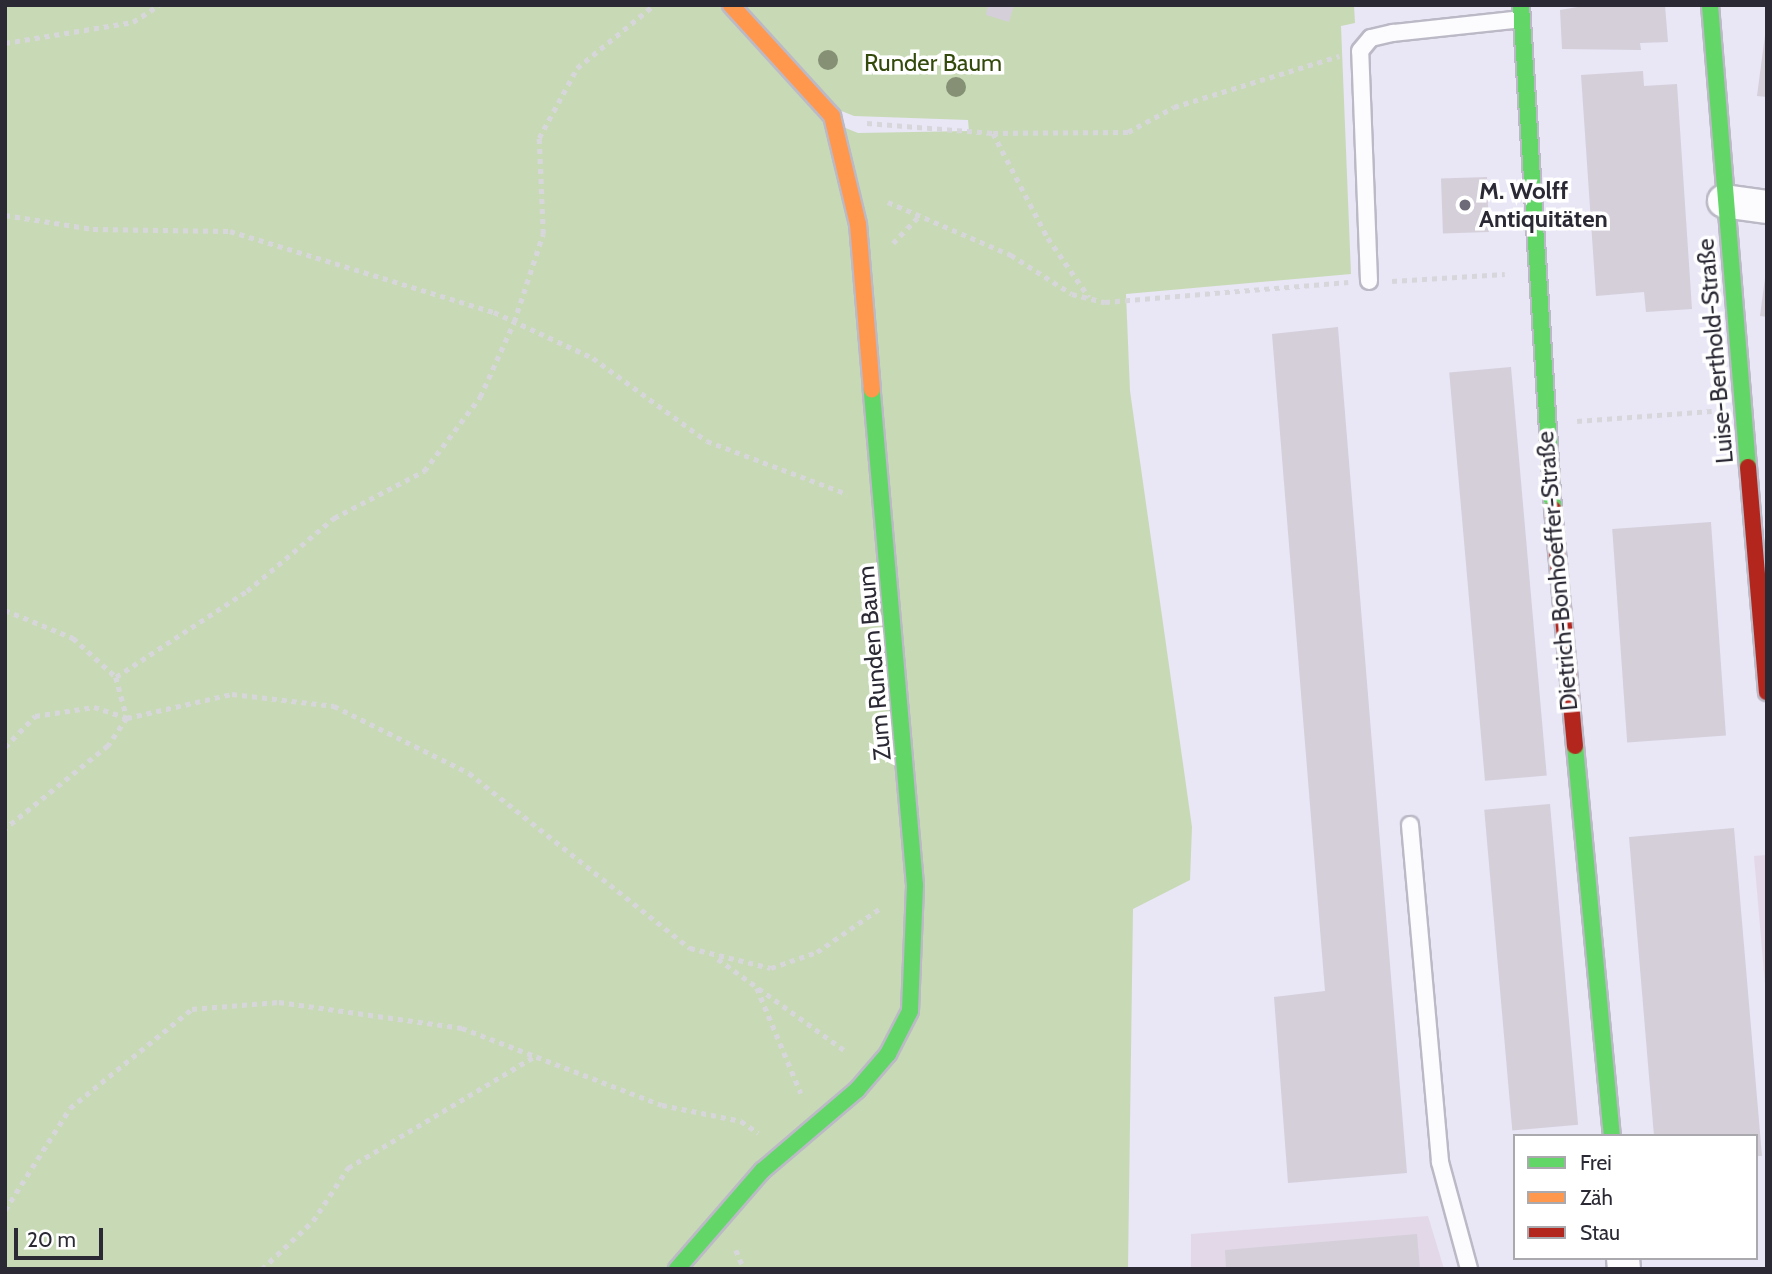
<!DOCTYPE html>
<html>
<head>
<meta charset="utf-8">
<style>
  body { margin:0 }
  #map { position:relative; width:1772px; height:1274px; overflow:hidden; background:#e9e6f6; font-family:Cabin,sans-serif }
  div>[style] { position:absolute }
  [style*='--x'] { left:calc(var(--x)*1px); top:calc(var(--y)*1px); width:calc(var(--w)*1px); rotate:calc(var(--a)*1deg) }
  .education>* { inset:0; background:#e3d8e8 }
  .green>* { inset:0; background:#c8dab5 }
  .building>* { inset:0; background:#d5cfda; transform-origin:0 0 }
  .path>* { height:4.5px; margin-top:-2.25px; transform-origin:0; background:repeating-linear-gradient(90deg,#d7d7db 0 5px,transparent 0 10px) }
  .roads { filter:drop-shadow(2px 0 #bcb9c6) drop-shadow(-2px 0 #bcb9c6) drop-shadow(0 2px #bcb9c6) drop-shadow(0 -2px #bcb9c6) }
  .lane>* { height:16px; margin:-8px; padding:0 8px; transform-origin:8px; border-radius:8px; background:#fcfbfe }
  .street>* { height:32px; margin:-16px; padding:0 16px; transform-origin:16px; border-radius:16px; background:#fcfbfe }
  .fast>* { height:16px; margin:-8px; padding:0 8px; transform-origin:8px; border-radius:8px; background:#63d668 }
  .slow>* { height:16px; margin:-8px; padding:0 8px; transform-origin:8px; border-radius:8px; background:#ff974d }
  .jam>* { height:16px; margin:-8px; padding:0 8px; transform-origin:8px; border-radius:8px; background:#b3261e }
  .trees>* { width:20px; height:20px; margin:-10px; border-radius:50%; background:#859075 }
  .dots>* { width:19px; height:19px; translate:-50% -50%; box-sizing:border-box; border:4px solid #fff; border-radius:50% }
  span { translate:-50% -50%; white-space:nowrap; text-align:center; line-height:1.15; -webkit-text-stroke:7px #fff; paint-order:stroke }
  .park-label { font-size:24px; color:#344a0c }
  .poi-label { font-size:24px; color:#2b2934; font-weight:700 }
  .left { translate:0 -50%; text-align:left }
  .street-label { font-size:24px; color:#2b2934 }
  .frame { position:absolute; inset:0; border:7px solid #2b2934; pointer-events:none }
  .legend { position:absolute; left:1513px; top:1134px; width:245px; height:126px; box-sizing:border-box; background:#fff; border:2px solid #aaa9ae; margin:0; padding:9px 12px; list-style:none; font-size:21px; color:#2b2934 }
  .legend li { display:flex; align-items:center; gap:14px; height:35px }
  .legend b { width:35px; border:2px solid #aaa9ae }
  .scale { position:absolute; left:14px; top:1228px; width:89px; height:32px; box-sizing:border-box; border:4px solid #2b2934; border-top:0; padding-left:9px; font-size:21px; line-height:24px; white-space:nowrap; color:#2b2934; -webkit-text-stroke:5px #fff; paint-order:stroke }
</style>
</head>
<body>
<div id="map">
  <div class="education">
    <div style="clip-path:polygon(1767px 855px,1767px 1008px,1754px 856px)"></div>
    <div style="clip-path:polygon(1428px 1216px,1444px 1269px,1191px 1269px,1191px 1234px)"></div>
  </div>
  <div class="green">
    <div style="clip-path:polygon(evenodd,5px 5px,1354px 5px,1355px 23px,1341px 26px,1351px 274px,1126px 294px,1130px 391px,1192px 827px,1190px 880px,1133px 909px,1128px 1269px,5px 1269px,5px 5px,834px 108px,854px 116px,968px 120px,969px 131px,858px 133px,823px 119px,834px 108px)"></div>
  </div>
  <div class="building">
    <div style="clip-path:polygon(988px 5px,1014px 5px,1009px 22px,986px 15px)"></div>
    <div style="clip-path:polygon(1589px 5px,1665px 5px,1668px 42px,1640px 43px,1641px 50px,1562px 49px,1560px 10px)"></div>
    <div style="clip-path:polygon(1765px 35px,1767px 36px,1767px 97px,1757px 96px)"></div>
    <div style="clip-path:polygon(1643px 71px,1644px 86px,1677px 84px,1692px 309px,1646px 312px,1644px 292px,1596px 296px,1581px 75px)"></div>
    <div style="left:1487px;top:177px;width:55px;height:46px;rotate:88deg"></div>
    <div style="clip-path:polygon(1765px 278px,1767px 278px,1767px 317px,1760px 316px)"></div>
    <div style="clip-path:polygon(1338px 327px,1407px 1173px,1288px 1183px,1274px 997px,1325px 991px,1272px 334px)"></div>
    <div style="left:1511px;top:367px;width:410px;height:62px;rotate:85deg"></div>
    <div style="left:1711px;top:522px;width:214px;height:99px;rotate:86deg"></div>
    <div style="left:1550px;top:804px;width:322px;height:66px;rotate:85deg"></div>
    <div style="clip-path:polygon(1734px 828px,1762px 1156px,1756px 1156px,1756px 1136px,1654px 1136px,1629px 837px)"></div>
    <div style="clip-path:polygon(1417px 1234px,1420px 1269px,1226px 1269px,1225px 1250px)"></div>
  </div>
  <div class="path">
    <div style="--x:5;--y:43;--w:130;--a:-9.3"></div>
    <div style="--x:133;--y:22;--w:31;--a:-33"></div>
    <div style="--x:867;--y:123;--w:126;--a:4.5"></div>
    <div style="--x:993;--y:133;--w:119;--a:62.4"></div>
    <div style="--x:1048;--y:238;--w:72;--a:55.2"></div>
    <div style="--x:993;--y:133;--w:135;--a:-0.4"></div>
    <div style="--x:1128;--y:132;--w:52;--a:-28.5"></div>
    <div style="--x:1174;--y:107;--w:173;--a:-17.2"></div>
    <div style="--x:888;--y:202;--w:134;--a:23.3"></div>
    <div style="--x:1011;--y:255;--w:72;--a:32.6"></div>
    <div style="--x:1072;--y:294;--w:34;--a:14"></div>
    <div style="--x:1105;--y:302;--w:244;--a:-4.7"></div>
    <div style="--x:5;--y:215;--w:89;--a:9"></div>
    <div style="--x:93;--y:229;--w:137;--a:0.8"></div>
    <div style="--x:230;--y:231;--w:276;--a:17.1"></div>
    <div style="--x:494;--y:312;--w:109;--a:24.9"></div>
    <div style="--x:593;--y:358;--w:141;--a:36.1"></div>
    <div style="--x:707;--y:441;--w:150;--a:20.7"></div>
    <div style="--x:893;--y:243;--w:35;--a:-46"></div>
    <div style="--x:1392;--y:281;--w:113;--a:-3.5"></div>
    <div style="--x:1577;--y:421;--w:135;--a:-4.2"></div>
    <div style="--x:5;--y:610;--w:74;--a:22.4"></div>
    <div style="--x:73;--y:638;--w:58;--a:42.2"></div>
    <div style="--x:116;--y:677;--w:42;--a:75"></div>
    <div style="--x:127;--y:718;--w:34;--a:124"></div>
    <div style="--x:108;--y:746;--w:132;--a:141.1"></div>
    <div style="--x:116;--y:677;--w:157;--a:-33.3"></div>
    <div style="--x:247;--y:591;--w:114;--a:-40"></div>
    <div style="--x:334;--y:518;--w:102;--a:-27.6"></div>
    <div style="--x:424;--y:471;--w:93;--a:-52.9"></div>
    <div style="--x:480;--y:397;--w:82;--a:-65.6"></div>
    <div style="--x:514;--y:322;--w:93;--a:-71.8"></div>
    <div style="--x:543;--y:234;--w:96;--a:-92.4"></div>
    <div style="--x:539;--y:138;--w:80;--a:-61.5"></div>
    <div style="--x:577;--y:68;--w:99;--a:-39.3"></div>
    <div style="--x:5;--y:747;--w:43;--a:-45.9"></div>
    <div style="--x:35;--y:716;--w:60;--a:-8.7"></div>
    <div style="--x:94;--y:707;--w:35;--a:18"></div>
    <div style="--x:127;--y:718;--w:108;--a:-12.9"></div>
    <div style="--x:232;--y:694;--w:103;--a:6.7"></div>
    <div style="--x:334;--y:706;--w:151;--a:26.4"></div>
    <div style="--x:469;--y:773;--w:282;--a:38.4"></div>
    <div style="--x:690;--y:948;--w:83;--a:13.9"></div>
    <div style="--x:771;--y:968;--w:49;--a:-19.2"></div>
    <div style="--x:817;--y:952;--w:75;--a:-34.7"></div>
    <div style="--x:718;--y:959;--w:159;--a:35.8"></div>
    <div style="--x:757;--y:988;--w:114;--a:67.3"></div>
    <div style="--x:5;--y:1210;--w:121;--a:-57.5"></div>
    <div style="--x:70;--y:1108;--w:157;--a:-39.1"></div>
    <div style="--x:192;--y:1009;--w:87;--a:-4.6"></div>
    <div style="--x:279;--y:1002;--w:185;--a:8.1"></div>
    <div style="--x:462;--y:1028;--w:214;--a:21.1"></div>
    <div style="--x:662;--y:1105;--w:81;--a:11.4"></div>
    <div style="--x:741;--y:1121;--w:21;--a:35"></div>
    <div style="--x:736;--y:1250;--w:21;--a:67"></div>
    <div style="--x:262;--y:1269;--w:70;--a:-43.3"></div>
    <div style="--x:313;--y:1221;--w:64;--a:-56.6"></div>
    <div style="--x:348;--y:1168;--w:220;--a:-30.9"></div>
  </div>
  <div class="roads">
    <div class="lane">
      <div style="--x:1369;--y:281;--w:230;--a:-92.2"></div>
      <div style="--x:1360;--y:51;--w:17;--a:-50"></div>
      <div style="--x:1371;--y:38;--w:23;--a:-13"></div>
      <div style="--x:1393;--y:33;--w:129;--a:-6.2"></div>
      <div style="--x:1410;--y:825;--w:338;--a:84.9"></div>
      <div style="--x:1440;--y:1162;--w:111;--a:74.8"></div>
    </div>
    <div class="street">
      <div style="--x:1724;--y:201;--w:43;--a:7.9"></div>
      <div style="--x:1623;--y:1258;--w:11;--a:85"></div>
    </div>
    <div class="fast">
      <div style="--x:1521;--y:5;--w:505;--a:86.37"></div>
      <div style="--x:1710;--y:5;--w:464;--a:85.3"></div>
      <div style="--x:1575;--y:746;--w:392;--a:84.6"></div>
      <div style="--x:677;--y:1269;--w:130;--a:-49.1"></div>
      <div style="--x:762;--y:1171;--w:125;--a:-40.5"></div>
      <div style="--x:857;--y:1090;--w:48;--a:-49.3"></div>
      <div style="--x:888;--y:1054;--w:48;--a:-62.9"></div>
      <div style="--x:910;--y:1011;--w:126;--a:-87.7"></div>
      <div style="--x:915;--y:885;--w:498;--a:-95"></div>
    </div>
    <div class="slow">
      <div style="--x:731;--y:5;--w:150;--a:47.7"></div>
      <div style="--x:832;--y:116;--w:111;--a:76.5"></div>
      <div style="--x:858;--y:224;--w:166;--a:85.2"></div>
    </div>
    <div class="jam">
      <div style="--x:1748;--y:467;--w:226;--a:85.2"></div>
      <div style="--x:1553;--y:509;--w:238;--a:84.7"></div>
    </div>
  </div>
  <div class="trees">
    <div style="left:828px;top:60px"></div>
    <div style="left:956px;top:87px"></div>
  </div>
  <div class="dots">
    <div style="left:1465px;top:205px;background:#6e6b78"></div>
  </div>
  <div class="park-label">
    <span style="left:933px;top:63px">Runder Baum</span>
  </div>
  <div class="poi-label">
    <span class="left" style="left:1479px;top:205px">M. Wolff<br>Antiquitäten</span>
  </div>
  <div class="street-label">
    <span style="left:1715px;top:351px;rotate:-95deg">Luise-Berthold-Straße</span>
    <span style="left:1557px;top:571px;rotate:-95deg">Dietrich-Bonhoeffer-Straße</span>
    <span style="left:874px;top:663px;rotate:-95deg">Zum Runden Baum</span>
  </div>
  <div class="frame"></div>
  <ul class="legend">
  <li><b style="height:9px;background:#63d668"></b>Frei</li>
  <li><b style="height:9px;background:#ff974d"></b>Zäh</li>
  <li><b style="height:9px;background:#b3261e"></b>Stau</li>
  </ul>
  <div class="scale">20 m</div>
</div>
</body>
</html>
